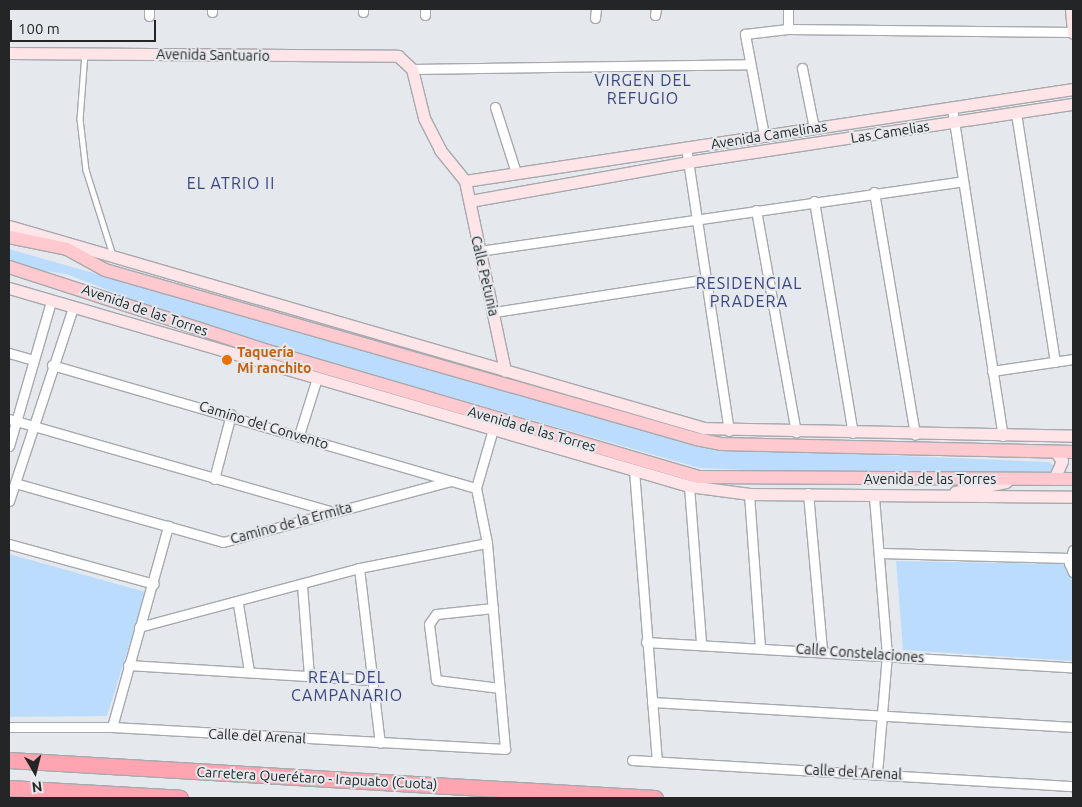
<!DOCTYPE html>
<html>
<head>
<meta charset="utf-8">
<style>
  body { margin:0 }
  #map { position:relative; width:1082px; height:807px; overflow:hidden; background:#e5e9ed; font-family:Ubuntu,sans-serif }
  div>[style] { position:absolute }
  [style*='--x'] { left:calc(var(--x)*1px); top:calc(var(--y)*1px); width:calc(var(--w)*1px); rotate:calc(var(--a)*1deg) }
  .green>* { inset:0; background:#bcdcfe }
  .roads { filter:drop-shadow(1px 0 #a6a9ad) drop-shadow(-1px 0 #a6a9ad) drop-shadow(0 1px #a6a9ad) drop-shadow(0 -1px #a6a9ad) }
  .lane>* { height:4.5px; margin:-2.25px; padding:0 2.25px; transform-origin:2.25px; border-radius:2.25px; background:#fff }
  .street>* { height:9px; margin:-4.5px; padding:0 4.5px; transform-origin:4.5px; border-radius:4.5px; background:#fff }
  .secondary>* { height:11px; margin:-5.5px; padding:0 5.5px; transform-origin:5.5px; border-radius:5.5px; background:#ffe4e8 }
  .primary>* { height:12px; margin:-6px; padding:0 6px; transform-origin:6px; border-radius:6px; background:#ffc9d0 }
  .highway>* { height:15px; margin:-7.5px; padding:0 7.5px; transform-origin:7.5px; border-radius:7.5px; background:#ffa5b1 }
  .dots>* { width:14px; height:14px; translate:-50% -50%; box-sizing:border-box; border:2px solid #e5e9ed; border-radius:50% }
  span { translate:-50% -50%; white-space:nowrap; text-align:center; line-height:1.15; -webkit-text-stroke:4px #e5e9ed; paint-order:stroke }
  .street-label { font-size:14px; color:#232526 }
  .food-label { font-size:14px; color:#c56008; font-weight:700 }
  .left { translate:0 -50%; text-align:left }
  .quarter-label { font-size:16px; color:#394480; letter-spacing:1px }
  .frame { position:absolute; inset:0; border:10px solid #232526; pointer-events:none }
  .north { position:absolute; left:10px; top:747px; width:50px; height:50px; -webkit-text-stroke:4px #e5e9ed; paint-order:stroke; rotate:172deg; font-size:14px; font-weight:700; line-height:20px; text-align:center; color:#232526 }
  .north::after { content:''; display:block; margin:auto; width:18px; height:22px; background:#232526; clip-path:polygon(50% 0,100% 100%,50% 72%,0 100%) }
  .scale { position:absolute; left:10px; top:20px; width:146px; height:22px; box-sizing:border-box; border:2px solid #232526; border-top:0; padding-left:6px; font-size:15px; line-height:18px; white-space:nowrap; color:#232526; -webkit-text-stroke:4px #e5e9ed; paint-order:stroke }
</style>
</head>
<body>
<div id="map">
  <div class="green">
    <div style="clip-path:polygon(9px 249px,709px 448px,1049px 462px,1056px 467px,1052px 472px,856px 475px,700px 468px,196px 324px,66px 274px,11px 266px)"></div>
    <div style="clip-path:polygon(9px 554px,146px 592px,107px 716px,9px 717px)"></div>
    <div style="clip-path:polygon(896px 561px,1063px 564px,1073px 578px,1073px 661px,903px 650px)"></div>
  </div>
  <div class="roads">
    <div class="lane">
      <div style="--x:85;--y:53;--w:66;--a:94.3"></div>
      <div style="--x:80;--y:119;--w:51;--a:83.3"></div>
      <div style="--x:86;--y:170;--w:89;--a:72.4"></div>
    </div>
    <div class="street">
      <div style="--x:212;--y:9;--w:3;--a:90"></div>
      <div style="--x:363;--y:9;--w:3;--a:90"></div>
      <div style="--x:425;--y:9;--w:6;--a:90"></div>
      <div style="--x:788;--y:9;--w:20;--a:90"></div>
      <div style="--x:655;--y:15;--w:6;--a:-81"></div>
      <div style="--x:149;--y:16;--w:7;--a:-90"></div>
      <div style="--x:595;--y:18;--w:9;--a:-84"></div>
      <div style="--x:802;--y:68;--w:61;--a:78.7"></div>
      <div style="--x:412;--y:69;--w:338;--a:-0.8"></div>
      <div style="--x:495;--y:107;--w:69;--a:72.3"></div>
      <div style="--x:952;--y:108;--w:332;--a:81.2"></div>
      <div style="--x:1016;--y:113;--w:252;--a:81.1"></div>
      <div style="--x:764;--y:135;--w:103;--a:-100.7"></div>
      <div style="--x:745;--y:34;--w:43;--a:-6.6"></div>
      <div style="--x:788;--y:29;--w:285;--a:0.6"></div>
      <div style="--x:686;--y:147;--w:287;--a:81.4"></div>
      <div style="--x:874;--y:192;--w:246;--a:80.4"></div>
      <div style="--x:814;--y:201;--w:235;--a:80.5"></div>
      <div style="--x:756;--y:210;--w:226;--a:79.8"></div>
      <div style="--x:479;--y:251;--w:488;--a:-8.2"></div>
      <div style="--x:494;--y:312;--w:216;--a:-8.8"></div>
      <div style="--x:9;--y:353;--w:25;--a:16"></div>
      <div style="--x:52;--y:365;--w:441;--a:16.2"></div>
      <div style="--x:992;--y:371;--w:82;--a:-8.4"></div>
      <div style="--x:9;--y:419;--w:333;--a:16"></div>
      <div style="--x:299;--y:435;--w:60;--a:-72.5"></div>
      <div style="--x:9;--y:446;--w:151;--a:-73.8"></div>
      <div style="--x:634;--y:470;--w:292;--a:85.5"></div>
      <div style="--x:214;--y:479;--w:67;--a:-75.3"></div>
      <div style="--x:15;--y:483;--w:216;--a:15.8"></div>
      <div style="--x:223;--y:542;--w:236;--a:-15"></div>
      <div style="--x:689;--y:486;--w:157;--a:85.6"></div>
      <div style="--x:808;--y:493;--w:158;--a:84.9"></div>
      <div style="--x:749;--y:494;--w:152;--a:85.9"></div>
      <div style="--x:874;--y:497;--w:158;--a:85.3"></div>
      <div style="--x:887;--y:654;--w:120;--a:94.8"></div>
      <div style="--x:9;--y:501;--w:204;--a:-71.7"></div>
      <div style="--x:9;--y:544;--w:150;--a:15.4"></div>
      <div style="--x:1073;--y:550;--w:14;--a:107"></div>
      <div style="--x:1069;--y:563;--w:10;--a:66"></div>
      <div style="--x:880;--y:553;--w:189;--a:1.5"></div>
      <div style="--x:359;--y:568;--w:176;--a:83.2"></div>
      <div style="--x:302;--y:585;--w:90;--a:85.6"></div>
      <div style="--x:238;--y:604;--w:68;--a:80.7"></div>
      <div style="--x:493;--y:608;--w:57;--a:174"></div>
      <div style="--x:436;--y:614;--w:12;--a:125"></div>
      <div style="--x:429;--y:624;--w:56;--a:82.9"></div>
      <div style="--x:436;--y:680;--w:64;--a:7.2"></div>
      <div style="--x:139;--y:627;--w:228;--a:-15"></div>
      <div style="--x:359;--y:568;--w:130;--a:-11.1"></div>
      <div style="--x:646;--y:642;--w:428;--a:3.4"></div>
      <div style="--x:128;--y:665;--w:244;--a:3.5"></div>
      <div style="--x:652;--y:702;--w:422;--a:3.4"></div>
      <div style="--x:9;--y:727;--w:103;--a:0"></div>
      <div style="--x:112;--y:727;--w:394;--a:3.2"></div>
      <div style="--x:505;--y:749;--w:207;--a:-95"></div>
      <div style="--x:487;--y:543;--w:56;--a:-101.3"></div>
      <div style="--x:476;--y:488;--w:61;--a:-73.9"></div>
      <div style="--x:112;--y:727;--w:209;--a:-74.4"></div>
      <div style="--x:632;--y:760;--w:442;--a:3.4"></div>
    </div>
    <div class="secondary">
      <div style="--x:1071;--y:9;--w:24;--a:85"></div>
      <div style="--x:9;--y:53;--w:389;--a:0.4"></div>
      <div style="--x:398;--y:56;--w:19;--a:43"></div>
      <div style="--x:412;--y:69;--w:50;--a:76.2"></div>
      <div style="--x:424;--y:118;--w:36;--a:63"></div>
      <div style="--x:440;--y:150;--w:40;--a:51"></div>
      <div style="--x:465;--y:181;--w:194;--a:78.1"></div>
      <div style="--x:465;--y:181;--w:615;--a:-8.6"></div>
      <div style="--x:470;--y:201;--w:221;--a:-10.1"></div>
      <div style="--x:688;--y:162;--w:389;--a:-8.6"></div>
      <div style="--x:9;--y:226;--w:724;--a:16.21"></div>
      <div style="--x:704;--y:428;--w:369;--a:1.2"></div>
      <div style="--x:9;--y:288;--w:708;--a:16.23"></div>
      <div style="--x:689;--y:486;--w:61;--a:7.6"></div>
      <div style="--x:749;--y:494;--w:324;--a:0.5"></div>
      <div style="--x:1054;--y:479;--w:20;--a:-66"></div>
      <div style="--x:1062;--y:461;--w:12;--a:-125"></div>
      <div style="--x:955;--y:492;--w:52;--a:-11.1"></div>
    </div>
    <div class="primary">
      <div style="--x:9;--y:237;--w:59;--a:11.7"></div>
      <div style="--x:67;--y:249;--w:43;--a:28.9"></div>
      <div style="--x:105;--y:270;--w:615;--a:15.96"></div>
      <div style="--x:696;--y:439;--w:25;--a:11"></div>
      <div style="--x:721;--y:444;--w:352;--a:1.3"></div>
      <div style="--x:9;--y:267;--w:272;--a:18"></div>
      <div style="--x:268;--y:351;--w:448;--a:16.3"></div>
      <div style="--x:698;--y:477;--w:375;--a:0.3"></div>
    </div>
    <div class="highway">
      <div style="--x:9;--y:760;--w:647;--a:3.37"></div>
      <div style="--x:9;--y:788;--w:171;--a:3.3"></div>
    </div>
  </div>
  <div class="dots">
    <div style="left:227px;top:360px;background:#e8710a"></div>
  </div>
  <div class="street-label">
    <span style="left:213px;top:55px;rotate:1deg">Avenida Santuario</span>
    <span style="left:890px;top:132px;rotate:-9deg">Las Camelias</span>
    <span style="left:769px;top:135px;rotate:-9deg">Avenida Camelinas</span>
    <span style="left:485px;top:276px;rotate:77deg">Calle Petunia</span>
    <span style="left:145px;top:310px;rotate:19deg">Avenida de las Torres</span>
    <span style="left:264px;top:425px;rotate:17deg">Camino del Convento</span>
    <span style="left:532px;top:429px;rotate:16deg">Avenida de las Torres</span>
    <span style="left:930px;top:479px">Avenida de las Torres</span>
    <span style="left:291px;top:523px;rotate:-15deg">Camino de la Ermita</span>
    <span style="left:860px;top:653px;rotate:4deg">Calle Constelaciones</span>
    <span style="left:257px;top:736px;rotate:3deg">Calle del Arenal</span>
    <span style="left:853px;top:772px;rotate:3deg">Calle del Arenal</span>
    <span style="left:317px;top:778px;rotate:3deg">Carretera Querétaro - Irapuato (Cuota)</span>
  </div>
  <div class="food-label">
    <span class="left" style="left:237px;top:360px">Taquería<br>Mi ranchito</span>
  </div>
  <div class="quarter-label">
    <span style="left:643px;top:89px">VIRGEN DEL<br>REFUGIO</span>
    <span style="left:231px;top:183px">EL ATRIO II</span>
    <span style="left:749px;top:292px">RESIDENCIAL<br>PRADERA</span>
    <span style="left:347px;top:686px">REAL DEL<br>CAMPANARIO</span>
  </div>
  <div class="frame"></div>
  <div class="north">N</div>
  <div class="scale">100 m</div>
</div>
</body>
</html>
